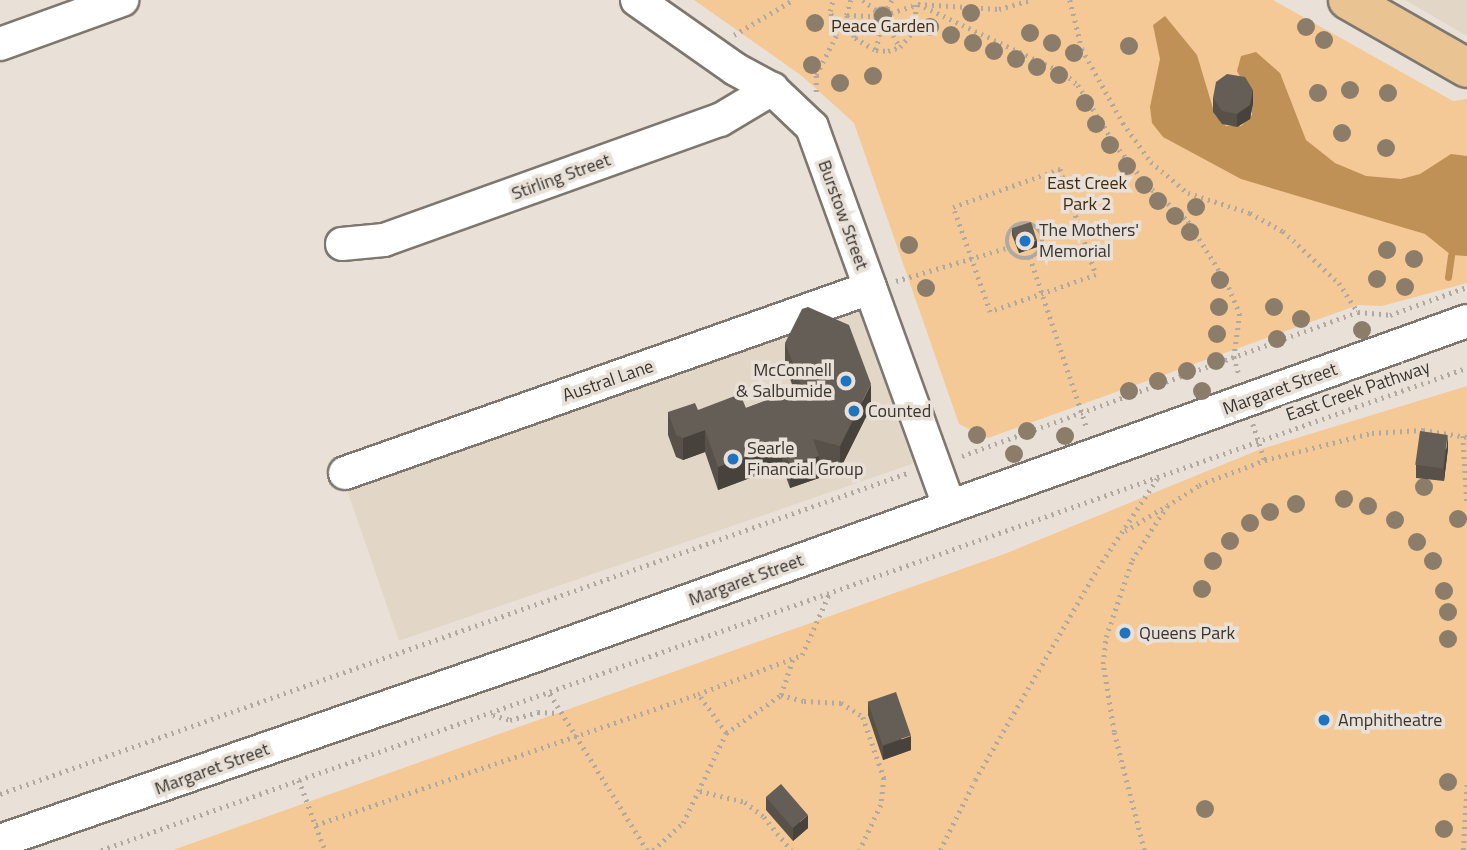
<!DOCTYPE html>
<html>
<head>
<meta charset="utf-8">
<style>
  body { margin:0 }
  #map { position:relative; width:1467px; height:850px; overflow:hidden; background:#e9e1d8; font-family:"Titillium Web",sans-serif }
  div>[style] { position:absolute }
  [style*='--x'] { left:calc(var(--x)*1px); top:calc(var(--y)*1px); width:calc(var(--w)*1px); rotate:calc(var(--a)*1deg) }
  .built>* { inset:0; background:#e2d6c7; transform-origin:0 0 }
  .green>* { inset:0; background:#f5c995 }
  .water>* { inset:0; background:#c09156 }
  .stream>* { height:7px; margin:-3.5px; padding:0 3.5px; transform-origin:3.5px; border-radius:3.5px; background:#c09156 }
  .path>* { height:4.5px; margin-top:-2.25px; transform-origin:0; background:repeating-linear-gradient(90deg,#afa9a2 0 2px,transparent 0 7px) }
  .path>.ring { margin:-2.25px; padding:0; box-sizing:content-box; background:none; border:4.5px solid #afa9a2; border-radius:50% }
  .roads { filter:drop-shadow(2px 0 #7e776f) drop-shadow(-2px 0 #7e776f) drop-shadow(0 2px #7e776f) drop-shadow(0 -2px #7e776f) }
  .minor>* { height:32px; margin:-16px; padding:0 16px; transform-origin:16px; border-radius:16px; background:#fff }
  .major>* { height:38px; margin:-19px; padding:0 19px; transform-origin:19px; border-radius:19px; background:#e9c492 }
  .trees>* { width:18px; height:18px; margin:-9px; border-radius:50%; background:#8c7d6b }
  .wall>* { inset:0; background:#57514a }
  .shaded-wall>* { inset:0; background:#47423c }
  .building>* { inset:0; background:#655e56; transform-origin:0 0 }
  .dots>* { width:19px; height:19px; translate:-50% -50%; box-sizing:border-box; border:4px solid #e9e1d8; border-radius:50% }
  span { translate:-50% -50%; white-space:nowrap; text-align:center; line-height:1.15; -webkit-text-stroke:7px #e9e1d8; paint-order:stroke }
  .park-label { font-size:18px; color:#402b11 }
  .street-label { font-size:18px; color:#373431 }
  .poi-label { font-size:18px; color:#373431 }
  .left { translate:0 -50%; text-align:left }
  .right { translate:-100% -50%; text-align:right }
</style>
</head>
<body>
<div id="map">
  <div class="built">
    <div style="clip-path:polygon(1405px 0,1467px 0,1467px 36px)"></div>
    <div style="left:857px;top:300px;width:173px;height:544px;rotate:71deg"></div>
  </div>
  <div class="green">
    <div style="clip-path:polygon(694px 0,1273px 0,1453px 101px,1467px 99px,1467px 283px,1382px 306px,1358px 305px,988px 438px,959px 424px,854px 123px,802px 76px)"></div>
    <div style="clip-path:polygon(1467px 386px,1467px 850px,173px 850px,1007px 553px,1261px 449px)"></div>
  </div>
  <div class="water">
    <div style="clip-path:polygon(1165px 16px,1197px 55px,1215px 115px,1226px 126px,1241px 126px,1252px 115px,1252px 99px,1237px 71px,1241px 56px,1256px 52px,1280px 73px,1306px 140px,1335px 163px,1366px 176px,1401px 179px,1420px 174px,1451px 154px,1467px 156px,1467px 256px,1451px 255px,1425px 234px,1241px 179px,1163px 137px,1152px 123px,1150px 107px,1160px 59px,1153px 25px)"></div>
  </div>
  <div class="stream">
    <div style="--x:1448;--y:277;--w:22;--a:-82"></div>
  </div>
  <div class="path">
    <div style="--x:851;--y:0;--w:16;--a:105"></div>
    <div style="--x:847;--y:15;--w:24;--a:71"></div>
    <div style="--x:855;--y:38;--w:24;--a:30"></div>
    <div style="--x:876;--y:50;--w:12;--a:5"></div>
    <div style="--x:888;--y:51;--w:13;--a:-18"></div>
    <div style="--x:900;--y:47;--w:25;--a:-50"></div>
    <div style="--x:916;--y:28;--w:28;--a:-92"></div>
    <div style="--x:863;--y:0;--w:16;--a:38"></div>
    <div style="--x:1070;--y:0;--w:50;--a:76.2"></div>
    <div style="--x:1082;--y:49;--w:85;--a:61"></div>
    <div style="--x:1123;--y:123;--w:48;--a:54.3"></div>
    <div style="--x:1151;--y:162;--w:48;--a:40"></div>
    <div style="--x:1188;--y:193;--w:65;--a:17.9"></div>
    <div style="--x:1250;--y:213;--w:38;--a:29"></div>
    <div style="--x:1283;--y:231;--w:76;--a:42.9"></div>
    <div style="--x:1339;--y:283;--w:35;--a:57"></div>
    <div style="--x:918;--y:4;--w:161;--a:25.3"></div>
    <div style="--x:1064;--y:73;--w:18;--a:41"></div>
    <div style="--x:1078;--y:85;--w:70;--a:57.9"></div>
    <div style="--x:1115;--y:144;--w:52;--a:52"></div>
    <div style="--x:1147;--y:185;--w:55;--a:41.3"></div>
    <div style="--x:1188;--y:221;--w:71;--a:57.7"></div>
    <div style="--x:1226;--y:281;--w:36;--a:67"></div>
    <div style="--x:1240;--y:314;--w:43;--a:97.9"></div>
    <div style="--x:1234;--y:357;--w:19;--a:74"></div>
    <div class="ring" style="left:875px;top:8px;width:11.5px;height:11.5px"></div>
    <div style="--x:887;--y:8;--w:9;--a:-58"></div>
    <div style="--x:891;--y:13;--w:28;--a:-18"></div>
    <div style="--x:918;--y:4;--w:81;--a:3.5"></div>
    <div style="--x:999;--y:9;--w:32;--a:-16"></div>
    <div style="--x:847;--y:15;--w:27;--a:2"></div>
    <div style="--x:891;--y:19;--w:27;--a:20"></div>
    <div style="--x:887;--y:23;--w:27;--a:62"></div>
    <div style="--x:734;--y:35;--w:69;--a:-30.7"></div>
    <div style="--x:855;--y:38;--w:27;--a:-39"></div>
    <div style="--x:876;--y:50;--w:26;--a:-79"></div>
    <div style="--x:816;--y:92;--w:17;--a:-90"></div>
    <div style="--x:816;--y:75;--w:44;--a:-62.9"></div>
    <div style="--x:836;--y:36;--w:26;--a:-103"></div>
    <div style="--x:830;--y:11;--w:11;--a:-75"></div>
    <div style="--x:1060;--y:169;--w:112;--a:71.2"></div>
    <div style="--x:1096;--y:275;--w:112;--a:160.8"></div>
    <div style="--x:990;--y:312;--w:111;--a:-109.4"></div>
    <div style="--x:953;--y:207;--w:114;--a:-19.6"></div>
    <div class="ring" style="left:1007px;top:223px;width:31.5px;height:31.5px"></div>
    <div style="--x:1030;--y:257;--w:180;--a:71.6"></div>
    <div style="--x:896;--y:281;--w:118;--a:-16.7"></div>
    <div style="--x:1253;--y:424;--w:38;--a:72"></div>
    <div style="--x:1463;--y:436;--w:65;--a:86.5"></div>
    <div style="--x:962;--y:456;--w:421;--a:-20"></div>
    <div style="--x:1358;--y:312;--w:32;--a:5"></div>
    <div style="--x:1390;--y:315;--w:82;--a:-20"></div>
    <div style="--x:1125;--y:531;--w:44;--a:-31.2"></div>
    <div style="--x:550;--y:694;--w:184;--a:58.1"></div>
    <div style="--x:781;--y:695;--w:38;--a:-72"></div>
    <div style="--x:493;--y:715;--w:18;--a:16"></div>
    <div style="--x:510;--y:720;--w:29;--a:-16"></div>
    <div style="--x:538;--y:712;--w:20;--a:3"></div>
    <div style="--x:726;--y:733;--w:48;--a:-125.7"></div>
    <div style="--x:698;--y:694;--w:111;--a:-20.6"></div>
    <div style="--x:802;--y:655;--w:67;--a:-66.1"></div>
    <div style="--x:299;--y:780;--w:75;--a:69.6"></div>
    <div style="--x:700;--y:791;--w:46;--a:13.7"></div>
    <div style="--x:745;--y:802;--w:24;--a:38"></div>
    <div style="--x:764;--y:817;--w:43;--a:50.7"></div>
    <div style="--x:0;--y:794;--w:965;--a:-19.49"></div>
    <div style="--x:316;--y:825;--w:404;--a:-18.9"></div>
    <div style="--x:101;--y:850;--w:1449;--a:-19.44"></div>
    <div style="--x:653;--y:850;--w:40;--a:-42"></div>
    <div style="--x:683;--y:823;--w:100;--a:-64.5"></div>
    <div style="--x:726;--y:733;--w:67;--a:-34.6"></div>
    <div style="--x:781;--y:695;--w:24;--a:15"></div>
    <div style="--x:804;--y:701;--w:37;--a:3"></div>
    <div style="--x:841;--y:703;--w:26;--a:32"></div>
    <div style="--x:863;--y:717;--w:65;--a:71"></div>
    <div style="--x:884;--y:778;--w:27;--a:96"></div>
    <div style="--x:881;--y:805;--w:50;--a:115"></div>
    <div style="--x:940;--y:850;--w:78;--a:-63.4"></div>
    <div style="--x:975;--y:780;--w:245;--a:-59.9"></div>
    <div style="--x:1098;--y:568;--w:107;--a:-56.5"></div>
    <div style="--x:1144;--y:850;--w:122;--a:-104.3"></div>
    <div style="--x:1114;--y:732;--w:69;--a:-99.2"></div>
    <div style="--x:1103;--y:664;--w:27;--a:-84"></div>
    <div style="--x:1106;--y:637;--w:81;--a:-71.3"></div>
    <div style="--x:1132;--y:560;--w:64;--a:-57.1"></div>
    <div style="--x:1167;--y:506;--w:38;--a:-33"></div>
    <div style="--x:1199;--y:485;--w:71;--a:-20.7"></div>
    <div style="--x:1265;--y:460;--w:110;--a:-14.2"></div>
    <div style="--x:1372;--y:433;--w:51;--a:-3.4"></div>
    <div style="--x:1423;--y:430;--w:45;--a:9"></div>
    <div style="--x:1463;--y:850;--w:68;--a:-86.6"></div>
  </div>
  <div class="roads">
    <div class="minor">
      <div style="--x:637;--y:0;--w:120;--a:35.1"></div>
      <div style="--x:735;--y:69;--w:42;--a:28.4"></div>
      <div style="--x:772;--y:89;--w:55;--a:43.5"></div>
      <div style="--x:812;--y:127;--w:403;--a:70.1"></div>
      <div style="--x:0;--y:44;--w:130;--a:-19.8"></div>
      <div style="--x:342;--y:244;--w:42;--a:-5.4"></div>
      <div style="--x:384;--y:240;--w:357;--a:-19.7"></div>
      <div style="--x:720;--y:120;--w:61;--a:-30.8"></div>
      <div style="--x:345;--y:473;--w:557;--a:-19.41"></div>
      <div style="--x:0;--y:841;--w:565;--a:-19.11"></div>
      <div style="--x:534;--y:656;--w:991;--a:-19.75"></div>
    </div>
    <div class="major">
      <div style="--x:1348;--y:0;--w:137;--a:29.7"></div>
    </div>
  </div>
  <div class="trees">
    <div style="left:971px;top:13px"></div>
    <div style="left:883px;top:16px"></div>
    <div style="left:815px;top:23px"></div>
    <div style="left:930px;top:27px"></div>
    <div style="left:1306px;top:27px"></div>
    <div style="left:1030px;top:33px"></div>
    <div style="left:951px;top:35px"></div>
    <div style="left:1324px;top:40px"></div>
    <div style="left:973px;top:43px"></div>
    <div style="left:1052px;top:43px"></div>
    <div style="left:1129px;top:46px"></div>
    <div style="left:994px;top:51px"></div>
    <div style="left:1074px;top:53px"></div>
    <div style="left:1016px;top:59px"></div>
    <div style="left:812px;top:65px"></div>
    <div style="left:1037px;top:67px"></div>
    <div style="left:1059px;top:75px"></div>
    <div style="left:873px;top:76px"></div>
    <div style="left:840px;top:83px"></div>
    <div style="left:1350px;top:90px"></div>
    <div style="left:1318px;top:93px"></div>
    <div style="left:1388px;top:93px"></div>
    <div style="left:1085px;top:103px"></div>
    <div style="left:1096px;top:124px"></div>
    <div style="left:1342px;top:133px"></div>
    <div style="left:1110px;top:145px"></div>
    <div style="left:1386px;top:148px"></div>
    <div style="left:1127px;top:166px"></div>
    <div style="left:1144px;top:185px"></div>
    <div style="left:1158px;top:201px"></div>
    <div style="left:1196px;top:207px"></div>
    <div style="left:1175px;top:216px"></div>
    <div style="left:1190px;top:232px"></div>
    <div style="left:909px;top:245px"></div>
    <div style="left:1387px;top:250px"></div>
    <div style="left:1414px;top:259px"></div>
    <div style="left:1377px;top:279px"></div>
    <div style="left:1220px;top:280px"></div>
    <div style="left:1405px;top:287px"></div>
    <div style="left:926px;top:288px"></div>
    <div style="left:1219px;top:307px"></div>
    <div style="left:1274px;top:307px"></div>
    <div style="left:1301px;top:319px"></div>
    <div style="left:1362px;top:330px"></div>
    <div style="left:1217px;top:334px"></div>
    <div style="left:1277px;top:339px"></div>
    <div style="left:1216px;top:361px"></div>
    <div style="left:1187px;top:371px"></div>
    <div style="left:1158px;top:381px"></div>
    <div style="left:1129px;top:391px"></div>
    <div style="left:1202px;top:391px"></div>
    <div style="left:1027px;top:431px"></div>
    <div style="left:977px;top:435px"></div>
    <div style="left:1065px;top:436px"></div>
    <div style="left:1014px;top:454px"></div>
    <div style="left:1424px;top:487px"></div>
    <div style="left:1344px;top:499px"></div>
    <div style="left:1296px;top:504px"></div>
    <div style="left:1368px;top:506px"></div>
    <div style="left:1270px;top:512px"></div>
    <div style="left:1458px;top:519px"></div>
    <div style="left:1395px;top:520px"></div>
    <div style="left:1250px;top:523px"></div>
    <div style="left:1230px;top:541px"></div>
    <div style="left:1417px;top:542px"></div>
    <div style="left:1213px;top:561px"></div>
    <div style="left:1433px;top:561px"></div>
    <div style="left:1202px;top:589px"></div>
    <div style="left:1444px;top:591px"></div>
    <div style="left:1448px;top:612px"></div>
    <div style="left:1448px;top:639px"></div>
    <div style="left:1448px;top:782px"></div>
    <div style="left:1205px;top:809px"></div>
    <div style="left:1444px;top:829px"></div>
  </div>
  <div class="wall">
    <div style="clip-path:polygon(1213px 98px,1253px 103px,1250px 119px,1237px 127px,1222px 124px,1213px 112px)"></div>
    <div style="clip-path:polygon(1012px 229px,1037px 247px,1019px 253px,1012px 235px)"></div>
    <div style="clip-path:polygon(785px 343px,871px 407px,840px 469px,819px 463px,819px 478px,790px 488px,782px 466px,718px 490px,705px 452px,683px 460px,676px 457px,668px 435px,668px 412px,746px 408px,794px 390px,785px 365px)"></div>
    <div style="clip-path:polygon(1448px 448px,1444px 481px,1416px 478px,1416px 465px)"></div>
    <div style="clip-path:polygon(868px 702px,911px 750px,883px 760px,868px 715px)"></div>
    <div style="clip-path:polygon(766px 797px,808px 828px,793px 841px,766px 810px)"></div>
  </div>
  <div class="shaded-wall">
    <div style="clip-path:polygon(1253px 90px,1253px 103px,1250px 119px,1237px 127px,1237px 114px)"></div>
    <div style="clip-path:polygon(1037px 240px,1037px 247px,1019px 253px,1019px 246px)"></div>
    <div style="clip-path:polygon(871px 384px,871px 407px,840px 469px,840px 446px)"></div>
    <div style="clip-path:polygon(705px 430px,705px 452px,683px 460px,683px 438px)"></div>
    <div style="clip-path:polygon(1448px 435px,1448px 448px,1444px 481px,1444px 468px)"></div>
    <div style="clip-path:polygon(782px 444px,782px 466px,718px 490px,718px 467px)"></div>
    <div style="clip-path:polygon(819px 456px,819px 478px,790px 488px,790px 466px)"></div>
    <div style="clip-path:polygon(911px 736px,911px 750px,883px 760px,883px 746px)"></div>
    <div style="clip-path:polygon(808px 815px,808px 828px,793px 841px,793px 828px)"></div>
  </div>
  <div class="building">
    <div style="clip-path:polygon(1227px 74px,1245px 77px,1253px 90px,1250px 105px,1237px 114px,1222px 111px,1213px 98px,1216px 82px)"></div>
    <div style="left:1031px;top:222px;width:19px;height:20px;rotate:72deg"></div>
    <div style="clip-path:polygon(808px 307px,849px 325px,871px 384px,840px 446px,813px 439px,819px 456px,790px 466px,782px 444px,718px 467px,705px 430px,683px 438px,676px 435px,668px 412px,695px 403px,698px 410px,740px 394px,746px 408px,802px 387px,785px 343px,802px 309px)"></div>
    <div style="left:1420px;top:431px;width:28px;height:34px;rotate:8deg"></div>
    <div style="left:896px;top:692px;width:46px;height:30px;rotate:71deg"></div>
    <div style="left:781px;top:784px;width:41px;height:20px;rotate:49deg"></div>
  </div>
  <div class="dots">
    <div style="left:1025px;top:241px;background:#1f74c2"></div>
    <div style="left:846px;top:381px;background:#1f74c2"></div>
    <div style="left:854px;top:411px;background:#1f74c2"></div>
    <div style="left:733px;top:459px;background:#1f74c2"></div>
    <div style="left:1125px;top:633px;background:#1f74c2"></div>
    <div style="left:1324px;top:720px;background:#1f74c2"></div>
  </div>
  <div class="park-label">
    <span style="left:883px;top:26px">Peace Garden</span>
    <span style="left:1087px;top:194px">East Creek<br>Park 2</span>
  </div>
  <div class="street-label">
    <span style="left:561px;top:177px;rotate:-20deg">Stirling Street</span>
    <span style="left:843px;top:215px;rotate:70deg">Burstow Street</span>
    <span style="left:608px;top:381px;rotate:-19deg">Austral Lane</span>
    <span style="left:1280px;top:389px;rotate:-20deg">Margaret Street</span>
    <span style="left:1358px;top:391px;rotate:-19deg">East Creek Pathway</span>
    <span style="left:746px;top:580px;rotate:-20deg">Margaret Street</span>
    <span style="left:212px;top:769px;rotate:-20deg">Margaret Street</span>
  </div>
  <div class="poi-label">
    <span class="left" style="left:1039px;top:241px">The Mothers'<br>Memorial</span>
    <span class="right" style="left:832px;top:381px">McConnell<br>&amp; Salbumide</span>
    <span class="left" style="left:868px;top:411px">Counted</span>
    <span class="left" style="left:747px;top:459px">Searle<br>Financial Group</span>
    <span class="left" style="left:1139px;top:633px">Queens Park</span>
    <span class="left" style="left:1338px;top:720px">Amphitheatre</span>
  </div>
</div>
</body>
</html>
